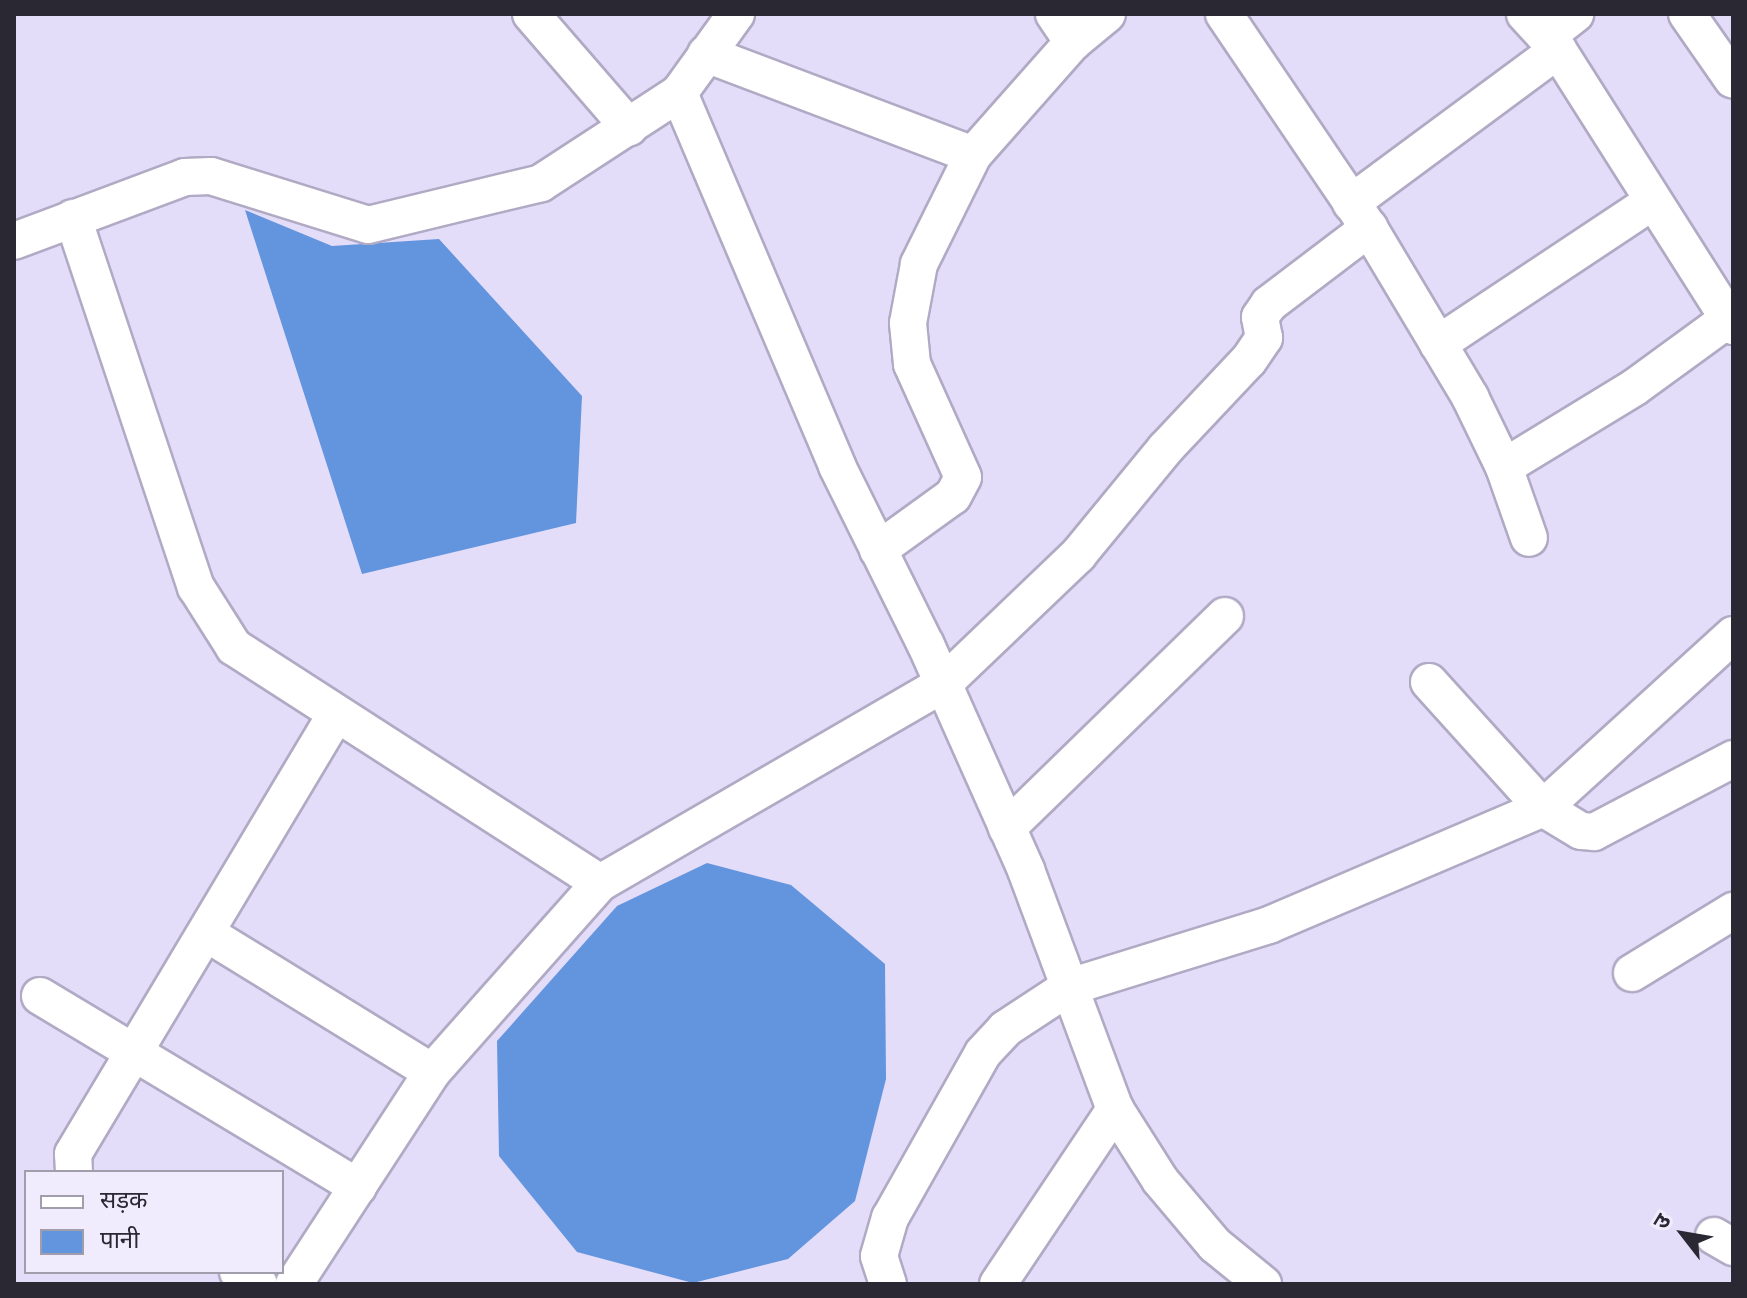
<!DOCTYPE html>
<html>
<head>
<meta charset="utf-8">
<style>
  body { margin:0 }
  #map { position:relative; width:1747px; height:1298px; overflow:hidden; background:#e4ddf9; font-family:Arial,"Noto Sans Devanagari",sans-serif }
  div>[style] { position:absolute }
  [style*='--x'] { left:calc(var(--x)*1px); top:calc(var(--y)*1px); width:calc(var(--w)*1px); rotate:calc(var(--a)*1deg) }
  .water>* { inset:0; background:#6394de }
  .roads { filter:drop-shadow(2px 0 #b1aac4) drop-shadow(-2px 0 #b1aac4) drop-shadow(0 2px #b1aac4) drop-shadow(0 -2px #b1aac4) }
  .minor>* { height:36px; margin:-18px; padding:0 18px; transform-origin:18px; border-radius:18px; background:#fff }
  span { translate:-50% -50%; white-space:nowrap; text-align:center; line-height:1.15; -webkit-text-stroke:6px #f0ecfd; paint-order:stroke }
  .frame { position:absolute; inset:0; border:16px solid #2a2832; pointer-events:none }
  .legend { position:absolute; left:24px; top:1170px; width:260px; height:104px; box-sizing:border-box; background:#f0ecfd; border:2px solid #a19eac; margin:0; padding:10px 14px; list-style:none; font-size:24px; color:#2a2832 }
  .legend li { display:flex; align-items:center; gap:16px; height:40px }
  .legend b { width:40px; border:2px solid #a19eac }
  .north { position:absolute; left:1643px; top:1194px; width:80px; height:80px; -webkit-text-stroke:6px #f0ecfd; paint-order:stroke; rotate:301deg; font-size:22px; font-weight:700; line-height:32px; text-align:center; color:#2a2832 }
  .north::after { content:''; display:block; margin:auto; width:28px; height:36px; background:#2a2832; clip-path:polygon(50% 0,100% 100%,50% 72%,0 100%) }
</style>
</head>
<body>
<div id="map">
  <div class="water">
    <div style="clip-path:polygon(245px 210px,332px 246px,439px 239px,582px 396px,576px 523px,362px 574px)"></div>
    <div style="clip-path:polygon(707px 863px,791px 885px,885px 964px,886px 1079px,855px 1201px,788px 1259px,693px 1283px,577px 1252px,499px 1156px,497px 1041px,617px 906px)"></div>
  </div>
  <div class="roads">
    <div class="minor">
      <div style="--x:531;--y:14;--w:150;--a:49.1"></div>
      <div style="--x:736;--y:14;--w:97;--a:125.8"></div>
      <div style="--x:679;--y:93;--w:405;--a:67"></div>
      <div style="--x:837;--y:466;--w:200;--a:63.6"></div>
      <div style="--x:926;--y:645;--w:246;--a:66"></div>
      <div style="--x:1026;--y:870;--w:255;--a:69.6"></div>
      <div style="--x:1115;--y:1109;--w:84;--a:57.6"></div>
      <div style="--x:1160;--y:1180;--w:85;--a:49.8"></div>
      <div style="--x:1215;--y:1245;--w:62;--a:39.1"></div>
      <div style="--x:1054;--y:14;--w:34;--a:56"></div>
      <div style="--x:1224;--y:14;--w:258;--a:55.9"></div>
      <div style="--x:1369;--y:228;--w:197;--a:59.1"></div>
      <div style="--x:1470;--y:397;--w:78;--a:64.1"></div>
      <div style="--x:1504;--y:467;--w:75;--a:70.6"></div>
      <div style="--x:1525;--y:14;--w:49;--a:47.5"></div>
      <div style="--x:1558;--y:50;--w:327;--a:57.6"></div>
      <div style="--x:1687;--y:14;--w:80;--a:55.1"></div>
      <div style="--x:1547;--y:36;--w:36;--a:-38"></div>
      <div style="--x:706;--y:54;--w:285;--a:20.7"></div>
      <div style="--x:1351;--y:203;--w:257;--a:-36.5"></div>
      <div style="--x:73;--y:218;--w:389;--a:71.6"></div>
      <div style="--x:196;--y:587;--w:71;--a:57.7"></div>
      <div style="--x:234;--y:647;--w:435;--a:32.8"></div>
      <div style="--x:14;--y:241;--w:183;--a:-20.5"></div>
      <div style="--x:185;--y:177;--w:26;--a:-2"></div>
      <div style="--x:211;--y:176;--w:164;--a:17.3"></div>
      <div style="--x:368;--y:225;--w:178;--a:-13.6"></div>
      <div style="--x:541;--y:183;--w:165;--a:-33.1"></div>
      <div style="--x:1438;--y:344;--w:257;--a:-33.6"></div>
      <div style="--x:1504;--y:467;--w:153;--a:-31.4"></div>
      <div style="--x:1635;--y:387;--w:114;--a:-36.1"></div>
      <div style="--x:878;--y:550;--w:92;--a:-35.8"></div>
      <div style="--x:953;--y:496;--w:21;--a:-62"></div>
      <div style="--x:963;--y:477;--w:124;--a:-114.3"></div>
      <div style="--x:912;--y:364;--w:41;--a:-95.6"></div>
      <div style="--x:908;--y:323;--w:60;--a:-79.4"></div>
      <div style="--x:919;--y:264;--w:122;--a:-63.6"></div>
      <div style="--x:973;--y:155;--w:151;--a:-48.5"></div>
      <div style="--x:1073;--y:42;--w:44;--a:-39.5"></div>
      <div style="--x:1429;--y:682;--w:170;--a:47.9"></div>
      <div style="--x:1543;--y:808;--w:257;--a:-42.3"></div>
      <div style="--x:1007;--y:828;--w:304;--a:-44.2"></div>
      <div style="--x:206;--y:933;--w:265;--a:31.6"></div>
      <div style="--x:1632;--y:973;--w:119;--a:-31.5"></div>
      <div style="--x:40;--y:996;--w:371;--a:31"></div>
      <div style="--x:74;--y:1172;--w:18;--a:-93"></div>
      <div style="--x:73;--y:1154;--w:513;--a:-59.13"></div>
      <div style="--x:1714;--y:1236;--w:22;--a:30"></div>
      <div style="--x:238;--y:1272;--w:24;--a:30"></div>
      <div style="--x:294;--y:1284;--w:253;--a:-56.9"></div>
      <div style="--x:432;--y:1072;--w:253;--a:-48.4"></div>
      <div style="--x:600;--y:883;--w:397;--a:-30.1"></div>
      <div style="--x:943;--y:684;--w:187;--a:-43.7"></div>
      <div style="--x:1078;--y:555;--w:137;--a:-50.6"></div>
      <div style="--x:1165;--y:449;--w:122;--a:-46.7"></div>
      <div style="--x:1249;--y:360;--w:27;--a:-56"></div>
      <div style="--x:1264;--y:338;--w:21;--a:-101"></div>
      <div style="--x:1260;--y:317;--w:16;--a:-55"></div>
      <div style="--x:1269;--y:304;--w:126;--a:-37.2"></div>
      <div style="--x:888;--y:1284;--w:29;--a:-108"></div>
      <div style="--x:879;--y:1256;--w:40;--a:-74"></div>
      <div style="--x:890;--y:1218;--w:189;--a:-60.6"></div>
      <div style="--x:983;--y:1053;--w:33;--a:-47"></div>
      <div style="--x:1005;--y:1029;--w:77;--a:-33.3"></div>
      <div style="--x:1069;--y:987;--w:209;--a:-17.2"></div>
      <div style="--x:1269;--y:925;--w:298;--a:-23.1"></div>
      <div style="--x:1543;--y:808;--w:44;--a:31.2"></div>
      <div style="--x:1581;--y:831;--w:13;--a:4"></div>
      <div style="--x:1594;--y:832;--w:157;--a:-27.7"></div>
      <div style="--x:998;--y:1284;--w:211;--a:-56.2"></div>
    </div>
  </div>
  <div class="frame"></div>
  <ul class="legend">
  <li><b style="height:10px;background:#fff"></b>सड़क</li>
  <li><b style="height:22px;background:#6394de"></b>पानी</li>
  </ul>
  <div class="north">उ</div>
</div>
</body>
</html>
